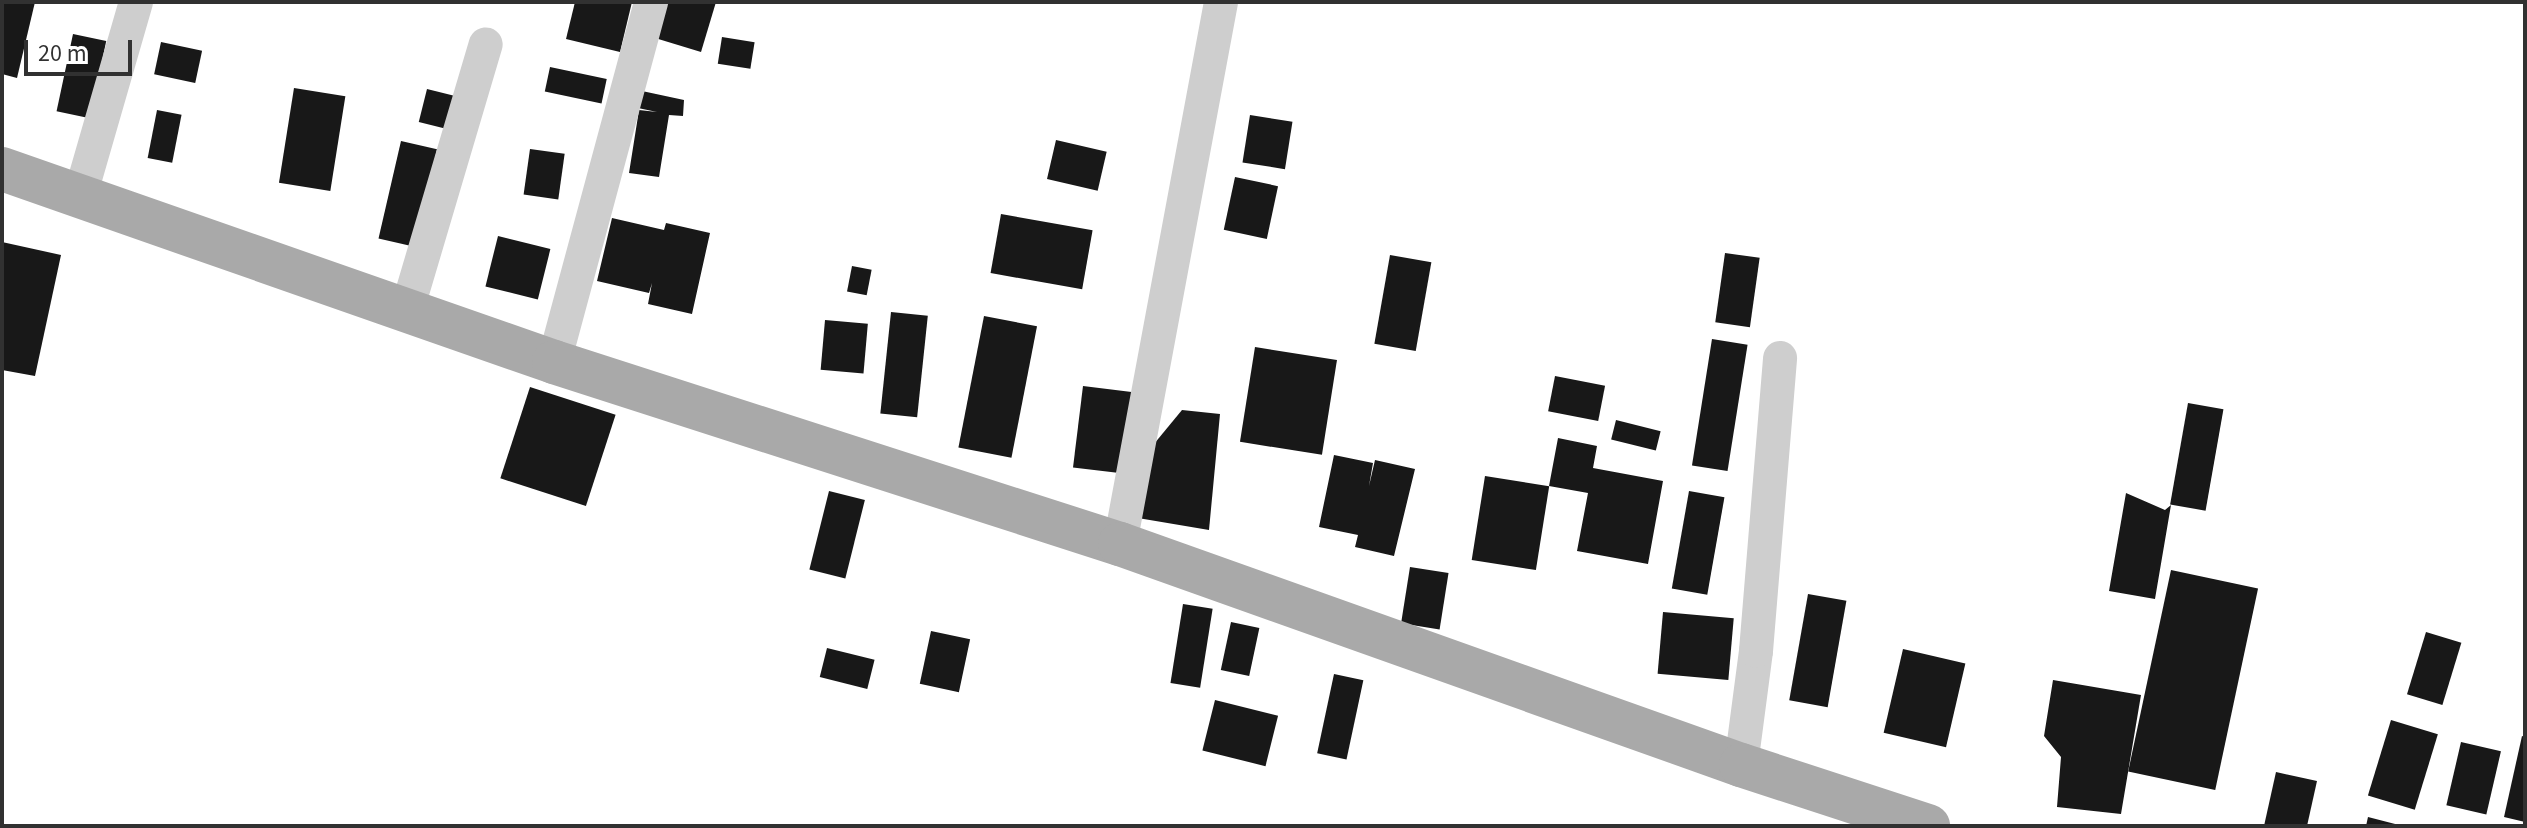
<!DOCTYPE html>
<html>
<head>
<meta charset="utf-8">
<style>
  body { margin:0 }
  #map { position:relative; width:2527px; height:828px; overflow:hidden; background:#fff; font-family:"Source Sans 3",sans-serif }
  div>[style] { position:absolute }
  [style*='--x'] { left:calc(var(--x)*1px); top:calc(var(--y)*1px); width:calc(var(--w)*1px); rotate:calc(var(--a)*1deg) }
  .building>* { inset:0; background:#181818; transform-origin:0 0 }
  .minor>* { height:34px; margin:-17px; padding:0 17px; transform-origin:17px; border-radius:17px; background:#cecece }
  .major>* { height:44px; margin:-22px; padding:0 22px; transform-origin:22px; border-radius:22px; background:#a9a9a9 }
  span { translate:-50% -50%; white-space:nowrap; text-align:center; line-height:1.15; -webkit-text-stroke:8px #fff; paint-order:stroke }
  .frame { position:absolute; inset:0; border:4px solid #313131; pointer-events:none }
  .scale { position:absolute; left:24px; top:40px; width:108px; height:36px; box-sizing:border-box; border:4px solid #313131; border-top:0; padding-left:10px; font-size:24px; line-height:28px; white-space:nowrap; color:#313131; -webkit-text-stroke:6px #fff; paint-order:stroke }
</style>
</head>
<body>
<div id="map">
  <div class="building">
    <div style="clip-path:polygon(2px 2px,35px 2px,17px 78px,2px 74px)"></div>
    <div style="clip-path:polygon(575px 2px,632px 2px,620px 52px,566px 39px)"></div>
    <div style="clip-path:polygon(665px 2px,716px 2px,701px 52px,655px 38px)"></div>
    <div style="left:73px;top:34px;width:34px;height:79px;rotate:12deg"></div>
    <div style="left:722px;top:37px;width:33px;height:27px;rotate:9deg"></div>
    <div style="left:161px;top:42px;width:42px;height:33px;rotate:12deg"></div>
    <div style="left:550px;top:67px;width:58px;height:25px;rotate:12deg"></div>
    <div style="left:294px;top:88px;width:52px;height:96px;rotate:9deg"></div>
    <div style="left:427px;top:89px;width:29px;height:34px;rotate:14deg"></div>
    <div style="clip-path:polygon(642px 91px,684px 100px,683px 116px,669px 115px,659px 177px,629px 173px,639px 110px,657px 112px,638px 108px)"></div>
    <div style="left:157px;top:110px;width:25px;height:49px;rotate:11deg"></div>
    <div style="left:1250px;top:115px;width:43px;height:48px;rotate:9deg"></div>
    <div style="left:1056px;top:140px;width:52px;height:40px;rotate:13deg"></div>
    <div style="left:401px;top:141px;width:37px;height:100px;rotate:13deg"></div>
    <div style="left:530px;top:149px;width:35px;height:46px;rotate:8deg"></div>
    <div style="left:1235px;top:177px;width:44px;height:54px;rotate:12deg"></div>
    <div style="left:1001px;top:214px;width:93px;height:60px;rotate:10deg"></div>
    <div style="clip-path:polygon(612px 218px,664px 230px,666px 223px,710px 233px,692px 314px,648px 304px,652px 283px,649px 293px,597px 281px)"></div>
    <div style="left:498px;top:236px;width:54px;height:52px;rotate:14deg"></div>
    <div style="clip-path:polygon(2px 242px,61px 255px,35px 376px,2px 370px)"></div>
    <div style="left:1725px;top:253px;width:35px;height:70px;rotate:8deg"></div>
    <div style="left:1390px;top:255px;width:42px;height:90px;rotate:10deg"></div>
    <div style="left:852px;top:266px;width:20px;height:26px;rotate:11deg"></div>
    <div style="left:891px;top:312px;width:37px;height:102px;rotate:6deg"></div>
    <div style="left:984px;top:316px;width:54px;height:134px;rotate:11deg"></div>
    <div style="left:825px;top:320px;width:43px;height:50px;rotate:5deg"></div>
    <div style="left:1712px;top:339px;width:36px;height:128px;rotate:9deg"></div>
    <div style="left:1255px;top:347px;width:83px;height:96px;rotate:9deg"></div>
    <div style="left:1555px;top:376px;width:51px;height:36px;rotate:11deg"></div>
    <div style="left:1083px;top:386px;width:51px;height:82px;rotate:7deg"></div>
    <div style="left:530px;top:387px;width:90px;height:96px;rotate:18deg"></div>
    <div style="left:2188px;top:403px;width:36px;height:103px;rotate:10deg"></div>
    <div style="clip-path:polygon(1182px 410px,1220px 414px,1209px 530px,1132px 517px,1149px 450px)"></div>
    <div style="left:1616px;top:420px;width:46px;height:20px;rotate:14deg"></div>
    <div style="clip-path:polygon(1558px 438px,1597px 446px,1593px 468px,1663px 481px,1648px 564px,1577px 551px,1588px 493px,1549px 486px)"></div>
    <div style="clip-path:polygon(1334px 455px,1373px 463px,1369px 486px,1375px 460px,1415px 469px,1394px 556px,1355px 547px,1358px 535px,1319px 527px)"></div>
    <div style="left:1485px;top:476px;width:65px;height:85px;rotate:9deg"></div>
    <div style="left:829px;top:491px;width:37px;height:81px;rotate:14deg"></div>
    <div style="left:1689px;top:491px;width:36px;height:99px;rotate:10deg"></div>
    <div style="clip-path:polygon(2126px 493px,2165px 510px,2171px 505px,2155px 599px,2109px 591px)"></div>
    <div style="left:1410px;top:567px;width:39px;height:57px;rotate:9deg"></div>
    <div style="left:2171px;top:570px;width:89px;height:206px;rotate:12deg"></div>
    <div style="left:1808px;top:594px;width:39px;height:108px;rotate:10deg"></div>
    <div style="left:1183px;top:604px;width:30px;height:80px;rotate:9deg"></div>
    <div style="left:1663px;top:612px;width:71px;height:62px;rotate:5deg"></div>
    <div style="left:1231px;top:622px;width:29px;height:49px;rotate:12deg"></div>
    <div style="left:931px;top:631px;width:40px;height:54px;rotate:12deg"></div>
    <div style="left:2426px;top:632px;width:37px;height:65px;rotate:17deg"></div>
    <div style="left:827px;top:648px;width:49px;height:30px;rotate:14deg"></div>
    <div style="left:1903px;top:649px;width:64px;height:86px;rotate:13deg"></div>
    <div style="left:1334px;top:674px;width:30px;height:81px;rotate:12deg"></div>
    <div style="clip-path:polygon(2053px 680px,2141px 695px,2121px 814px,2057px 807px,2061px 757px,2044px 736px)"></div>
    <div style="left:1215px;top:700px;width:65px;height:52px;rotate:14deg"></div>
    <div style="left:2391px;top:720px;width:49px;height:79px;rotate:17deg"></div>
    <div style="clip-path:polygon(2522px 736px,2525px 737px,2525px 822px,2504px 817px)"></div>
    <div style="left:2461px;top:742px;width:41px;height:65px;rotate:13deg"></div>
    <div style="clip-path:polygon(2276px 772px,2317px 781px,2307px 826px,2264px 826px)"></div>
    <div style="clip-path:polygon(2368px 817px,2399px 825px,2399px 826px,2366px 826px)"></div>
  </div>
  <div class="minor">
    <div style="--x:80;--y:196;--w:202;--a:-73.9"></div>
    <div style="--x:407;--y:310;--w:277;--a:-73.5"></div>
    <div style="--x:554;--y:362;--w:373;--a:-74.9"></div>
    <div style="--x:1120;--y:544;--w:551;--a:-79.44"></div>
    <div style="--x:1741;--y:765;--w:115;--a:-82.5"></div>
    <div style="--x:1756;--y:651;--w:294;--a:-85.3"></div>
  </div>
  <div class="major">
    <div style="--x:2;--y:169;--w:585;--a:19.27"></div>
    <div style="--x:554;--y:362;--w:595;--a:17.83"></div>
    <div style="--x:1120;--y:544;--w:659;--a:19.59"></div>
    <div style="--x:1741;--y:765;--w:197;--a:18.1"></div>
  </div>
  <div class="frame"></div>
  <div class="scale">20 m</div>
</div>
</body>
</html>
